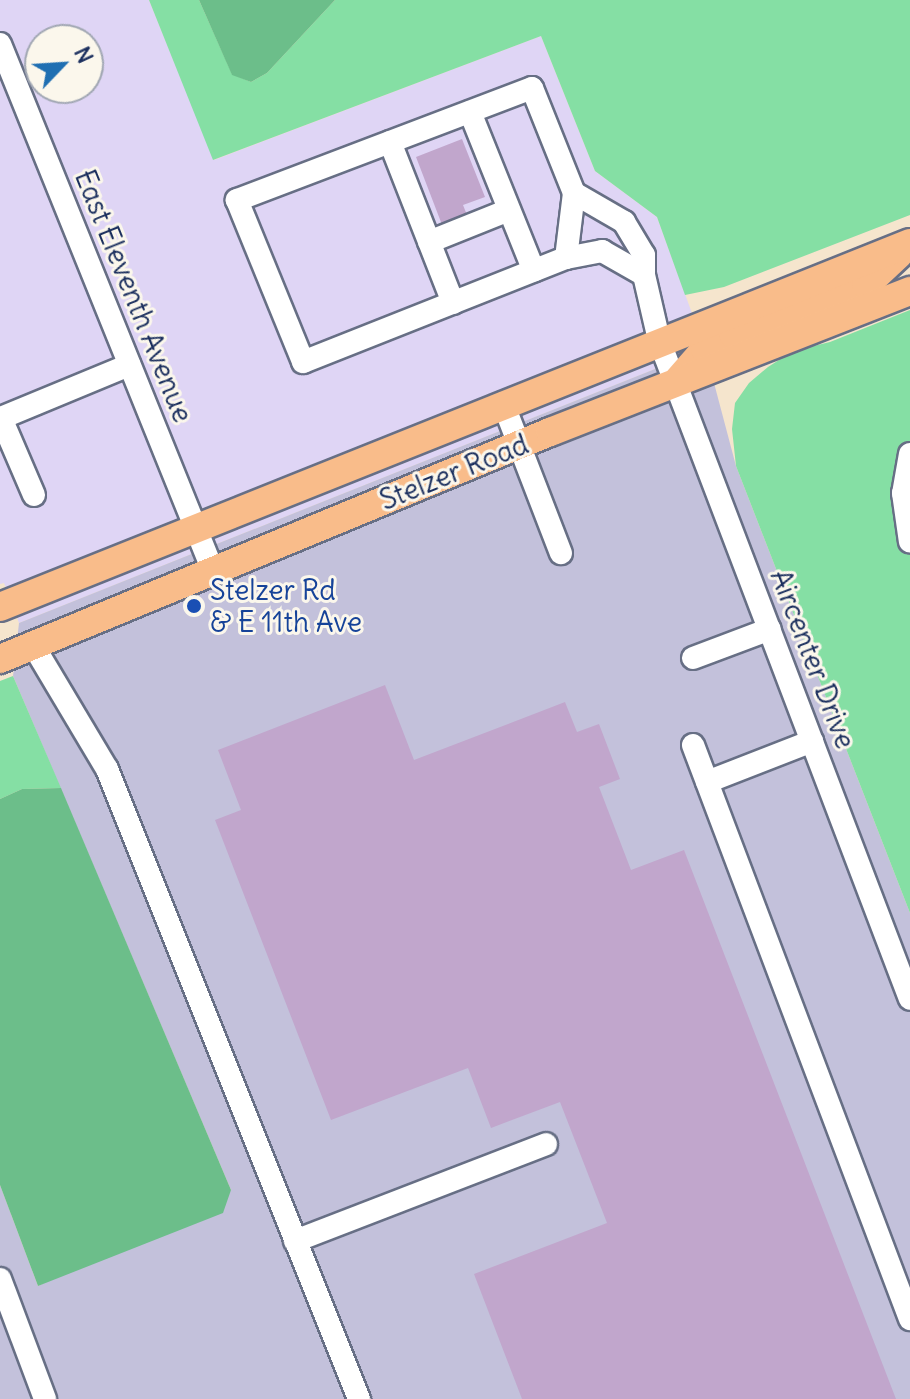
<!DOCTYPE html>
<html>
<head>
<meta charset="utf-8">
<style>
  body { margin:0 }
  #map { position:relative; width:910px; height:1399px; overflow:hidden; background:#f5e5cd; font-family:Delius,sans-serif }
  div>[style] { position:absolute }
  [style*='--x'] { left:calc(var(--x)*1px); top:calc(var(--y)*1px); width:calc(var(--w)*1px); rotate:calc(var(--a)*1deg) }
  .built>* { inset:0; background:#dfd5f5 }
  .industrial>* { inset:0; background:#c3c1db }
  .green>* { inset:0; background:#85dfa4 }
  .forest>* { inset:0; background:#6cbe8a }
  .building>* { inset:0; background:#c1a6cc }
  .roads { filter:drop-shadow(2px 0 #676f85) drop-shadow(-2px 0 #676f85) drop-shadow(0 2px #676f85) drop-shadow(0 -2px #676f85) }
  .minor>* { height:22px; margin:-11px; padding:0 11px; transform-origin:11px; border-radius:11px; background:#fff }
  .major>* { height:28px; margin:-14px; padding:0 14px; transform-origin:14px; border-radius:14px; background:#f9bc8a }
  .dots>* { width:22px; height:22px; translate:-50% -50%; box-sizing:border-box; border:4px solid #fbf7ec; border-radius:50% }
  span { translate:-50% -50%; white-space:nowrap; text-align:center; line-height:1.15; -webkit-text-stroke:6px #fbf7ec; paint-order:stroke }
  .street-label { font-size:28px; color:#1b2f5e }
  .transit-label { font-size:28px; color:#164399 }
  .left { translate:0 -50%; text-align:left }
  .north { position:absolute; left:24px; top:24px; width:80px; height:80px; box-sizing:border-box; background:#fbf7ec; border:2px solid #a1a7b3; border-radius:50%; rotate:65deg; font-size:22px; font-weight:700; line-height:32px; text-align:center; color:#1b2f5e }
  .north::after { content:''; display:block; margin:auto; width:28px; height:36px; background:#1f6fb2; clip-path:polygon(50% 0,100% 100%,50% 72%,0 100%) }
</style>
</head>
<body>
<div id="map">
  <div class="built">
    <div style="clip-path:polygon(evenodd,0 0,149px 0,214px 160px,541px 36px,595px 171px,657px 217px,705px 349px,19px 623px,4px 583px,0 584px,0 0,40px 40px,88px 40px,88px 88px,40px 88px,40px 40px)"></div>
  </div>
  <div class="industrial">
    <div style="clip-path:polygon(705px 349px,736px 466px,910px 913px,910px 1399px,0 1399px,0 1185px,38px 1286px,231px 1190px,13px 676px,19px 623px)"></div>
  </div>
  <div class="green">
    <div style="clip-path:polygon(149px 0,199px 0,232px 74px,251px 82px,267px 73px,335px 0,910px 0,910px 215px,724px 287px,685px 295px,657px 217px,595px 171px,541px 36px,213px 160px)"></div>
    <div style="clip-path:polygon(910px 310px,910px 913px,736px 466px,732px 429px,735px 403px,749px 383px,768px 367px,793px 351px,830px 342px)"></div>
    <div style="clip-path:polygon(13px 676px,61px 788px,22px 789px,0 799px,0 681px)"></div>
  </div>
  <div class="forest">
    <div style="clip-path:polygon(199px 0,335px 0,267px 73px,251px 82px,232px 75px)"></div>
    <div style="clip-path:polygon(61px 788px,231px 1190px,223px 1213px,38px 1286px,0 1185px,0 799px,22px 789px)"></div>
  </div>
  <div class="building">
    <div style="clip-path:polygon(462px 139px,485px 197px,463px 205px,469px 220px,444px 230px,416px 157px)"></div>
    <div style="clip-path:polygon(385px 685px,414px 760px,565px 702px,577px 732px,599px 724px,620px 779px,599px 787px,631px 870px,684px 850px,896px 1399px,522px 1399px,474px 1274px,607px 1223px,560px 1102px,491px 1128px,468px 1068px,331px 1120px,215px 820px,241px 810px,218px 750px)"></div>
  </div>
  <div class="roads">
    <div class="minor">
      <div style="--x:0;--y:44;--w:568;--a:67.99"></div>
      <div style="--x:470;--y:112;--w:171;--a:68.1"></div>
      <div style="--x:390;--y:142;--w:173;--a:68.6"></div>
      <div style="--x:574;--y:193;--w:58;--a:30.1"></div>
      <div style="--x:624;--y:222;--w:39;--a:59"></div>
      <div style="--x:644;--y:255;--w:20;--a:90"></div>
      <div style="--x:644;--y:275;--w:67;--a:77"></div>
      <div style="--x:659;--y:340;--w:705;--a:69.15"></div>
      <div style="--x:429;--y:242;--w:86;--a:-21.8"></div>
      <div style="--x:566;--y:258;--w:65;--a:-83"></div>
      <div style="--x:574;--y:193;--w:113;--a:-111.8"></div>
      <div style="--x:532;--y:88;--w:316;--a:159.2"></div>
      <div style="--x:237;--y:200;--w:175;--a:67.8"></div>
      <div style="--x:303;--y:362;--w:283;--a:-21.6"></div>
      <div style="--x:566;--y:258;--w:37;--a:-11"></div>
      <div style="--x:602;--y:251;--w:48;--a:29.7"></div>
      <div style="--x:503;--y:403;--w:161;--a:68.9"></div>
      <div style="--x:910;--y:454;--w:40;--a:100"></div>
      <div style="--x:903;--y:493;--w:49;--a:81.9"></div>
      <div style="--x:34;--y:495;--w:84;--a:-113.2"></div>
      <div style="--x:1;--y:418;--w:139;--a:-22.5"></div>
      <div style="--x:33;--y:645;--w:144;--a:59.2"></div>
      <div style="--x:107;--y:769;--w:679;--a:68.2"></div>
      <div style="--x:693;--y:658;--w:82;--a:-20.6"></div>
      <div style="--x:693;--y:745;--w:614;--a:69.29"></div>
      <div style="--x:707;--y:782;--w:113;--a:-21.3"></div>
      <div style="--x:295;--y:1241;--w:269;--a:-21.1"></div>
      <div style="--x:0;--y:1279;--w:128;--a:69.4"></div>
    </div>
    <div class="major">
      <div style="--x:679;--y:379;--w:40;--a:-49"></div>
      <div style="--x:705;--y:349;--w:32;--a:-28"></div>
      <div style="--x:733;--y:334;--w:142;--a:-20.2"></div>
      <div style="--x:866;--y:285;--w:45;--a:-43.2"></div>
      <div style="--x:0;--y:607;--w:980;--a:-21.8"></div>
      <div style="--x:0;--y:659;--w:595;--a:-22.43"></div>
      <div style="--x:550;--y:432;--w:387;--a:-21.4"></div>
    </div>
  </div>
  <div class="dots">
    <div style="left:194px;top:606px;background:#1a4fb4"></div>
  </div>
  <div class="street-label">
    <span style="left:134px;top:296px;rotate:68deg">East Eleventh Avenue</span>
    <span style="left:454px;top:472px;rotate:-22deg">Stelzer Road</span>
    <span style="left:813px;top:659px;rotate:69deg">Aircenter Drive</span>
  </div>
  <div class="transit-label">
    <span class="left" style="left:210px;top:606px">Stelzer Rd<br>&amp; E 11th Ave</span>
  </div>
  <div class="north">N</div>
</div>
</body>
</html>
